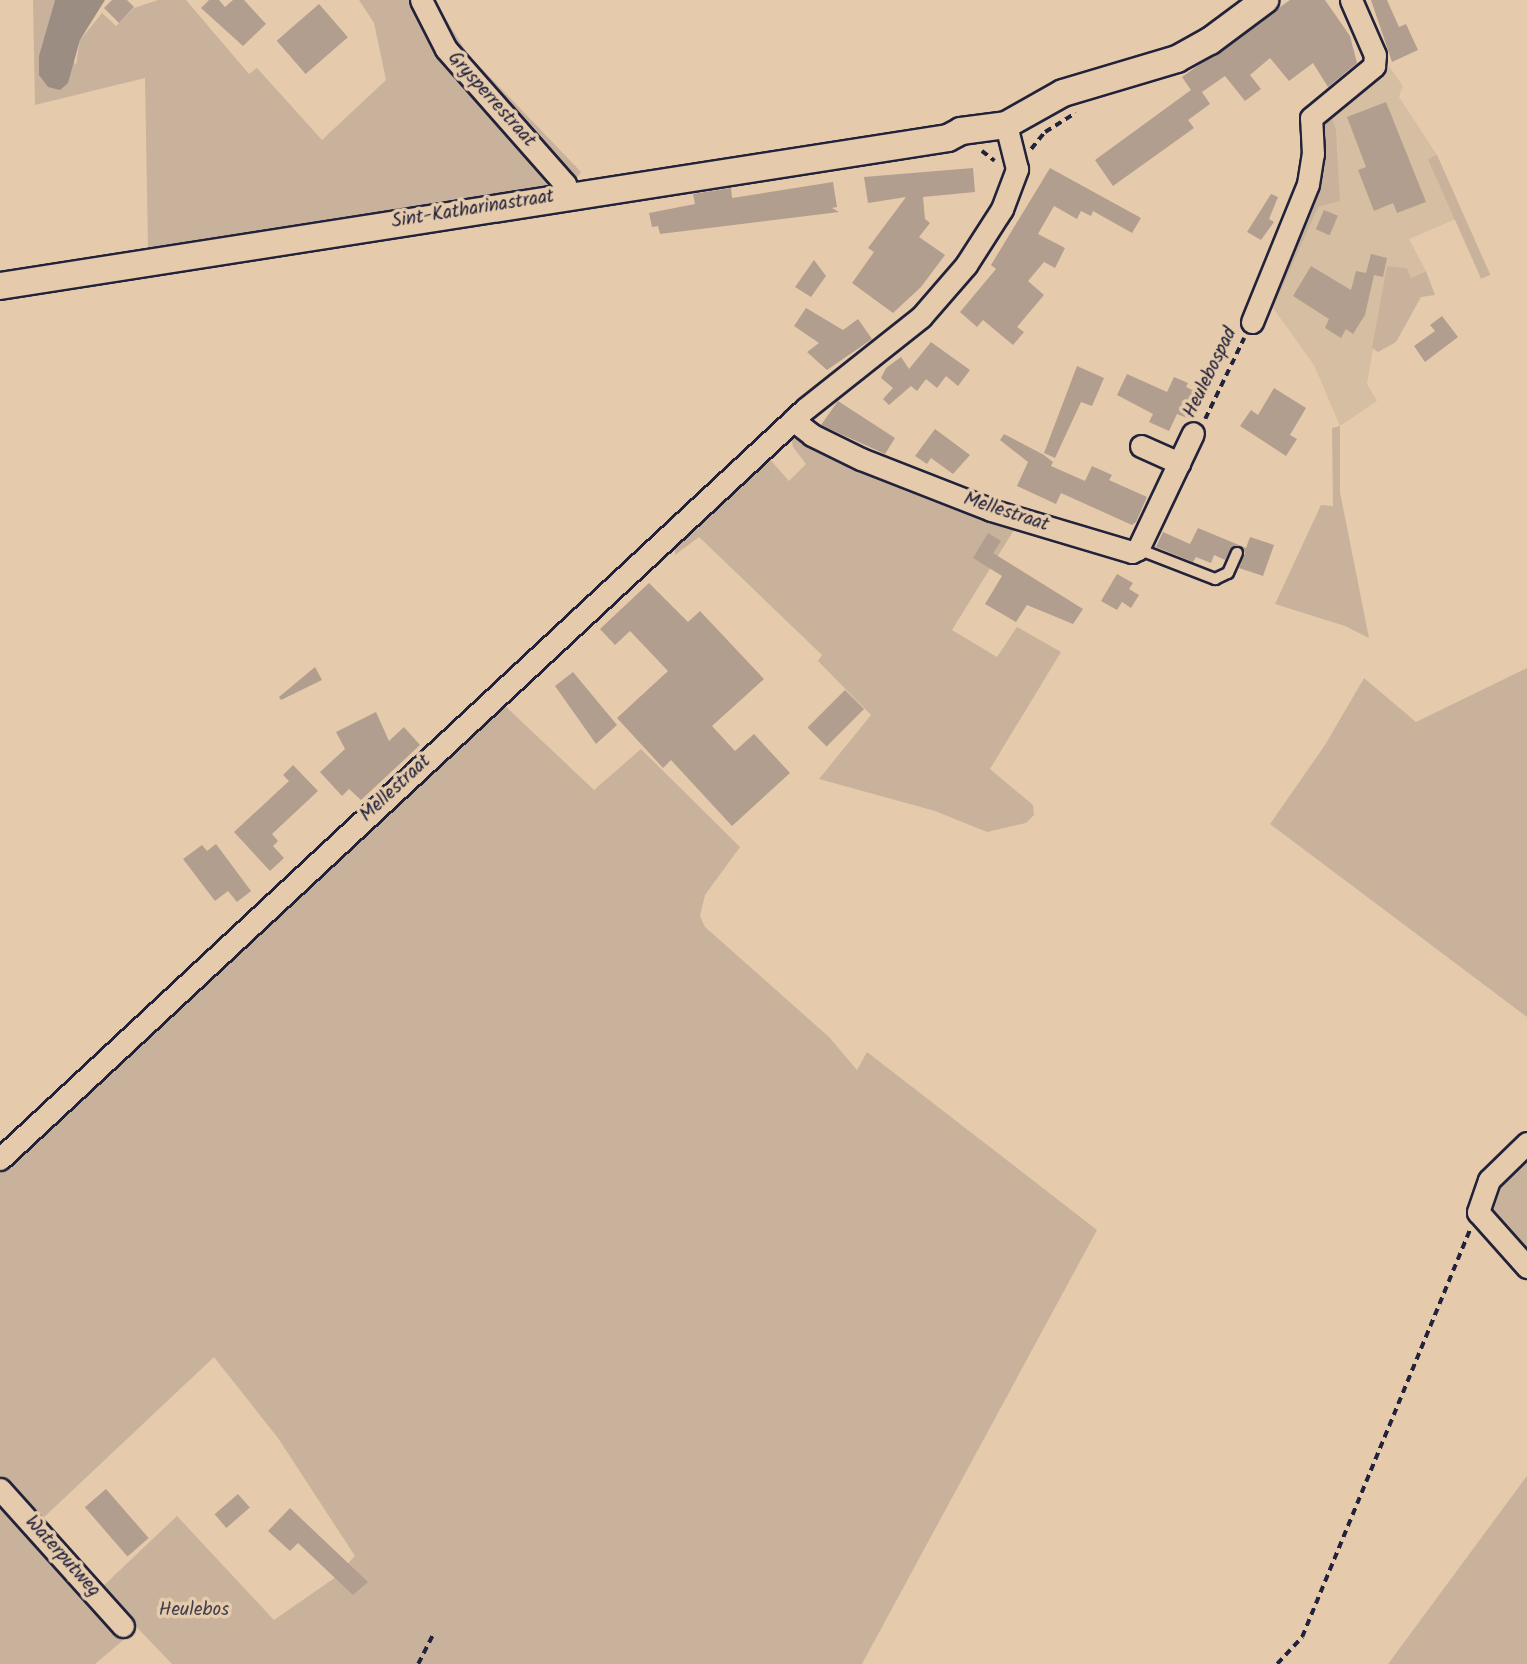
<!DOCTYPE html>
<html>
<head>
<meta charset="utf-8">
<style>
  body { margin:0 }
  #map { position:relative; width:1527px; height:1664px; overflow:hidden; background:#e5cbac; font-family:Kalam,sans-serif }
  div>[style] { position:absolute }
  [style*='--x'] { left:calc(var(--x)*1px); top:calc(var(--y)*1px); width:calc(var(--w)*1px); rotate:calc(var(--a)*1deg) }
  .built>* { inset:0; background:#d6bea3 }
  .green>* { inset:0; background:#c9b29c; transform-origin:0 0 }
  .water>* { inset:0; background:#9c8d82 }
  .building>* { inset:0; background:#b29e8e; transform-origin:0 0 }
  .path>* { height:3.5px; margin-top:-1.75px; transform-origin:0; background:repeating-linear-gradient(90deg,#22223b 0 7px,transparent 0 12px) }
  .roads { filter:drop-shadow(2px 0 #22223b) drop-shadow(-2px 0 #22223b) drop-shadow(0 2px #22223b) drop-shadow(0 -2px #22223b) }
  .service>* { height:10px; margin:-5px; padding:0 5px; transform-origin:5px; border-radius:5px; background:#e5cbac }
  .minor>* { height:21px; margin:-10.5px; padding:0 10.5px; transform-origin:10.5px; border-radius:10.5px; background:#e5cbac }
  .tertiary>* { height:26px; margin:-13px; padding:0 13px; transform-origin:13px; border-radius:13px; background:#e5cbac }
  span { translate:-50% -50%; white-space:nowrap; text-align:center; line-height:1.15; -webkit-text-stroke:7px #e5cbac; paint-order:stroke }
  .street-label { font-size:19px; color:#22223b }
  .park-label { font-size:19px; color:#433f4e }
</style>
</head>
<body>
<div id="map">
  <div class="built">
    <div style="clip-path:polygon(1389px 66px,1403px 86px,1399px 97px,1437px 155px,1431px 163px,1456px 219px,1409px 239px,1426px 271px,1411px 278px,1407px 268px,1387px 267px,1367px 384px,1377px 401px,1340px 426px,1314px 365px,1273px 308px,1338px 151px,1330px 112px)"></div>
  </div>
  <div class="green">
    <div style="clip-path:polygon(33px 0,55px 0,49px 22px,76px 65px,80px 40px,102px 13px,116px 26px,134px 8px,158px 0,186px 0,249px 74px,257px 68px,322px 140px,386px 80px,374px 23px,359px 0,413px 0,550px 177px,547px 186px,148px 250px,145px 78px,35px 105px)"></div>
    <div style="clip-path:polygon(426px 0,434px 0,467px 53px,581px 172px,576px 179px,471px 69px)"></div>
    <div style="clip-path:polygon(1330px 112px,1336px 130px,1340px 201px,1318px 207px,1273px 308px,1266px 313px,1318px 117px)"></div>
    <div style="left:1437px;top:155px;width:131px;height:10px;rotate:66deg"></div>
    <div style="clip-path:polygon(1387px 266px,1407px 268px,1411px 278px,1426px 271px,1435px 295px,1421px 297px,1396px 342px,1378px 352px,1372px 348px)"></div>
    <div style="clip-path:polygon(1340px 426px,1340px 492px,1369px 638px,1345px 626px,1275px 604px,1321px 505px,1333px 506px,1332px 428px)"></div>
    <div style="clip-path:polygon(791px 437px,1017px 525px,952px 630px,997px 657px,1017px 627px,1061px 652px,990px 769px,1033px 805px,1034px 815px,1026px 823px,987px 832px,935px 811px,819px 779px,871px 715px,818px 661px,822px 655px,699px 537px,675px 555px,675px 541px,767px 456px,789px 481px,806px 464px,793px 447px)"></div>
    <div style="clip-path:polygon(1527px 668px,1527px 1017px,1270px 824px,1325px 745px,1364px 678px,1416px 722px)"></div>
    <div style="clip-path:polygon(502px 703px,594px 790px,641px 749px,740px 847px,705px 895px,700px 916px,705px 927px,829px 1037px,857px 1070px,867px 1052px,1097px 1230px,862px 1664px,172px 1664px,100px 1589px,177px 1516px,274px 1620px,333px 1579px,355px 1556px,278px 1438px,214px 1357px,40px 1521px,0 1476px,0 1169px)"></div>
    <div style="clip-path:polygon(1527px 1154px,1527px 1255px,1494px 1216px,1492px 1199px,1499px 1181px)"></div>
    <div style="clip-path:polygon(1527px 1476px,1527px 1664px,1388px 1664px)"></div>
    <div style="clip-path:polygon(0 1496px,127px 1637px,95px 1664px,0 1664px)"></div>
  </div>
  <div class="water">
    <div style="clip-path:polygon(55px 0,105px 0,80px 40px,68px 83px,60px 90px,48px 87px,39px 75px,39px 56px)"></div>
  </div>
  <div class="building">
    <div style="clip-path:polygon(112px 0,127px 0,134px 7px,119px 23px,104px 8px)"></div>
    <div style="clip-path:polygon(209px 0,219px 0,225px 7px,233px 0,244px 0,266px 24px,243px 46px,201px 8px)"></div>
    <div style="clip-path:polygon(1290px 0,1325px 0,1350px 36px,1357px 63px,1328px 87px,1313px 63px,1289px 81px,1270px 58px,1250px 75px,1261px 89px,1245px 101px,1225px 76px,1202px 92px,1210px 104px,1188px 120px,1194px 128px,1113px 186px,1095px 160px,1191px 90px,1182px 77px)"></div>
    <div style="clip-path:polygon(1371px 0,1387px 0,1399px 27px,1406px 24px,1418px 50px,1392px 62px)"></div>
    <div style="left:319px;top:4px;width:44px;height:56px;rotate:49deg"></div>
    <div style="clip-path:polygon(1386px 102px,1426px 202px,1397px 213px,1393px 203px,1374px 211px,1358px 170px,1366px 167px,1347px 117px)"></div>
    <div style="clip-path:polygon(973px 168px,975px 192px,923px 197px,925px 219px,930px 223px,919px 237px,945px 255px,921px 287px,893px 313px,852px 283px,874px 252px,868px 248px,906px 197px,868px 203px,864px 177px)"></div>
    <div style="clip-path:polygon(1050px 168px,1141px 218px,1132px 233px,1093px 211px,1091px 216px,1081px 211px,1077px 219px,1054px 206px,1038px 234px,1065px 248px,1055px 268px,1044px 262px,1028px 281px,1044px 295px,1017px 327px,1024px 332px,1013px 345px,983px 320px,977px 327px,960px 312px,996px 269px,991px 265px)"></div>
    <div style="clip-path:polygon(833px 182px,837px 207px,832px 208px,839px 212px,660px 234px,658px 226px,652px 227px,649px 213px,695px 204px,693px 194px,731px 188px,732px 198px)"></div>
    <div style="clip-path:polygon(1271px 194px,1278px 197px,1269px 219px,1274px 222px,1261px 240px,1247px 232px)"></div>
    <div style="left:1324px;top:210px;width:15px;height:21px;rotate:23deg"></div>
    <div style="clip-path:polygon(1371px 254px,1387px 258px,1383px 277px,1374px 275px,1365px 315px,1353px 334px,1346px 329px,1341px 338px,1325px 328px,1329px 319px,1293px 296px,1311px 266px,1351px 290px,1356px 271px,1366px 273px)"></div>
    <div style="clip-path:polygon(814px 260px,826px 276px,811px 297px,795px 287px)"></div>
    <div style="clip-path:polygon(806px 308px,843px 330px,858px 319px,872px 339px,827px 370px,807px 352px,819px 343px,794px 326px)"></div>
    <div style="clip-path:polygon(1442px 316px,1458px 337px,1425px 362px,1414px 346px,1435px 331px,1430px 325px)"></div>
    <div style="clip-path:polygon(931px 342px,970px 370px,958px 386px,946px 376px,937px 388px,926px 379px,917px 391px,911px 386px,889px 405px,883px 399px,893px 388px,881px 378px,886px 368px,901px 357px,909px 369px)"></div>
    <div style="clip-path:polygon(1077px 366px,1104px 378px,1092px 406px,1081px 402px,1055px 458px,1044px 453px)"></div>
    <div style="clip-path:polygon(1127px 374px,1167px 392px,1174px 377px,1188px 383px,1186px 387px,1199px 393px,1187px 418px,1177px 414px,1169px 431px,1149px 422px,1153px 414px,1117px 395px)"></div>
    <div style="clip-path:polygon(1274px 388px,1306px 408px,1290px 435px,1297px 439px,1286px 456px,1240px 426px,1251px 410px,1258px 415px)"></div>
    <div style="clip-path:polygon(838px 401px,895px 438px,885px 454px,821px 425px)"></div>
    <div style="clip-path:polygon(935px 429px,970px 455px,953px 474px,931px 458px,927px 464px,915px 456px)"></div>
    <div style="clip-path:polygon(1004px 434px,1044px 455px,1053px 462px,1051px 466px,1085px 481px,1092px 466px,1112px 475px,1109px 480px,1147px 497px,1136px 522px,1132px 525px,1061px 493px,1056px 504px,1017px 486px,1028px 462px,1000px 440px)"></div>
    <div style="clip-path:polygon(1198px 528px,1246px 548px,1250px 537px,1274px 545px,1263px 576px,1239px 568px,1245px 553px,1240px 546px,1232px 547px,1225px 560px,1214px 555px,1211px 563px,1196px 557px,1193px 562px,1156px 547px,1163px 532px,1190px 544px)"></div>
    <div style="clip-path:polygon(988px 533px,1001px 541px,993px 553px,1083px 609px,1073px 624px,1027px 605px,1016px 622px,985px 604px,1002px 576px,973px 558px)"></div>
    <div style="clip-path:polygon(1117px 574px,1133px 583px,1129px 589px,1139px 595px,1131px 608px,1122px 602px,1117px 610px,1101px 601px)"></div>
    <div style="clip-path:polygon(649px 583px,688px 622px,700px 611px,764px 679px,712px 726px,735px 751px,754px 734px,790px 773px,732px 826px,671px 760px,663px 768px,617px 718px,668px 671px,630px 631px,615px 645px,600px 629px)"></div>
    <div style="clip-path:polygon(315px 667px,322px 680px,281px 700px,279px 697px)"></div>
    <div style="clip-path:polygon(573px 672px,617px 725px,596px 744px,555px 686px)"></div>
    <div style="left:845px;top:690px;width:27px;height:53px;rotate:45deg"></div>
    <div style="clip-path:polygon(376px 712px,389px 741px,404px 727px,420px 745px,361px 800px,349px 789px,342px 796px,320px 772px,345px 749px,336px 732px)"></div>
    <div style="clip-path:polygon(293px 765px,318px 791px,272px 834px,278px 841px,273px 846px,284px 858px,270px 871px,234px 832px,289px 781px,283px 775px)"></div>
    <div style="clip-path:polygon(216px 844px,251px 891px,237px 902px,228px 891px,215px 901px,183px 859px,202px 845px,207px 851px)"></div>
    <div style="left:106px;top:1489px;width:65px;height:28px;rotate:49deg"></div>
    <div style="left:238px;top:1494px;width:18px;height:31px;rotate:49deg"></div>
    <div style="clip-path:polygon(290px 1508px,368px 1582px,353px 1595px,298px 1543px,290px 1551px,268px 1531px)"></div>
  </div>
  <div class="path">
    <div style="--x:1031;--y:149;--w:22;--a:-51"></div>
    <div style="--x:1045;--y:132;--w:36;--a:-32"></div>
    <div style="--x:982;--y:151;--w:16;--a:38"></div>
    <div style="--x:1205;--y:419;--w:90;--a:-64.3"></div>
    <div style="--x:418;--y:1664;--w:35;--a:-63"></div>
    <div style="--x:1277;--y:1664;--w:37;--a:-47"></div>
    <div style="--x:1302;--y:1637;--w:440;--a:-67.6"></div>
  </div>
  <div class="roads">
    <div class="service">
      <div style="--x:1138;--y:549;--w:83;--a:21.3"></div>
      <div style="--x:1215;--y:579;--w:14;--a:-25"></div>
      <div style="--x:1228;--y:573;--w:22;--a:-66"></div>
    </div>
    <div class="minor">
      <div style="--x:421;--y:0;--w:55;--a:63"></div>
      <div style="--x:446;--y:49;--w:180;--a:48.6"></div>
      <div style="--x:565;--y:184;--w:10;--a:79"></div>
      <div style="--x:1252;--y:322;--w:149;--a:-67.9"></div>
      <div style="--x:1308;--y:184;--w:30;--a:-81"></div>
      <div style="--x:1313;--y:154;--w:36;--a:-93"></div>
      <div style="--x:1311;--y:118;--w:82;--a:-39.5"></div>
      <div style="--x:1374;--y:66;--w:11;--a:-85"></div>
      <div style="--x:1375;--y:55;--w:60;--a:-113.6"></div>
      <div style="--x:793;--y:420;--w:24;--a:38"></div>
      <div style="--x:812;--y:435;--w:55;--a:26.1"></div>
      <div style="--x:861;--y:459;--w:140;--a:21.4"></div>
      <div style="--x:991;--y:510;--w:147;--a:16.6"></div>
      <div style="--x:1132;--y:552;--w:7;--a:-27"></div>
      <div style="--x:1138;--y:549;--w:128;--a:-64.6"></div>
      <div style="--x:1141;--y:446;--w:42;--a:24.1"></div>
      <div style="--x:1527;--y:1143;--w:53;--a:135.8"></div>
      <div style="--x:1489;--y:1180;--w:34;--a:109"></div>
      <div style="--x:1478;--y:1212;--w:74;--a:48.3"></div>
      <div style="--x:0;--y:1159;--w:1100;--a:-42.97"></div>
      <div style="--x:805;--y:409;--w:148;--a:-38.4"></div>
      <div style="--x:921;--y:317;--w:69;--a:-49.1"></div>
      <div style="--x:966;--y:265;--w:67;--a:-57.3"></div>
      <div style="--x:1002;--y:209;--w:43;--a:-69.4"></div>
      <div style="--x:1017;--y:169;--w:45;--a:-104"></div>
      <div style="--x:0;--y:1489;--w:184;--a:48.1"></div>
    </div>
    <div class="tertiary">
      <div style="--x:0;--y:286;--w:959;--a:-8.87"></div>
      <div style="--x:948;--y:138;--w:15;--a:-28"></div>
      <div style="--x:961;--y:131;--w:45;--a:-7.6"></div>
      <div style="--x:1006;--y:125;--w:65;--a:-29.3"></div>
      <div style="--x:1063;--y:93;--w:119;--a:-16.6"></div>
      <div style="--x:1177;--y:59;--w:38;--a:-29"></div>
      <div style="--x:1210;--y:41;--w:69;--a:-36.7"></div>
    </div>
  </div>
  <div class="street-label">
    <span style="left:491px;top:100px;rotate:48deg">Grysperrestraat</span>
    <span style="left:473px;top:210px;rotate:-9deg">Sint-Katharinastraat</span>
    <span style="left:1211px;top:373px;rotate:-64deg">Heulebospad</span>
    <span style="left:1006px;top:513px;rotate:18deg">Mellestraat</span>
    <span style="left:396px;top:789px;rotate:-43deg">Mellestraat</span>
    <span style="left:62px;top:1557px;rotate:48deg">Waterputweg</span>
  </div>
  <div class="park-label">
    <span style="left:194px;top:1611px">Heulebos</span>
  </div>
</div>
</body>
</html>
